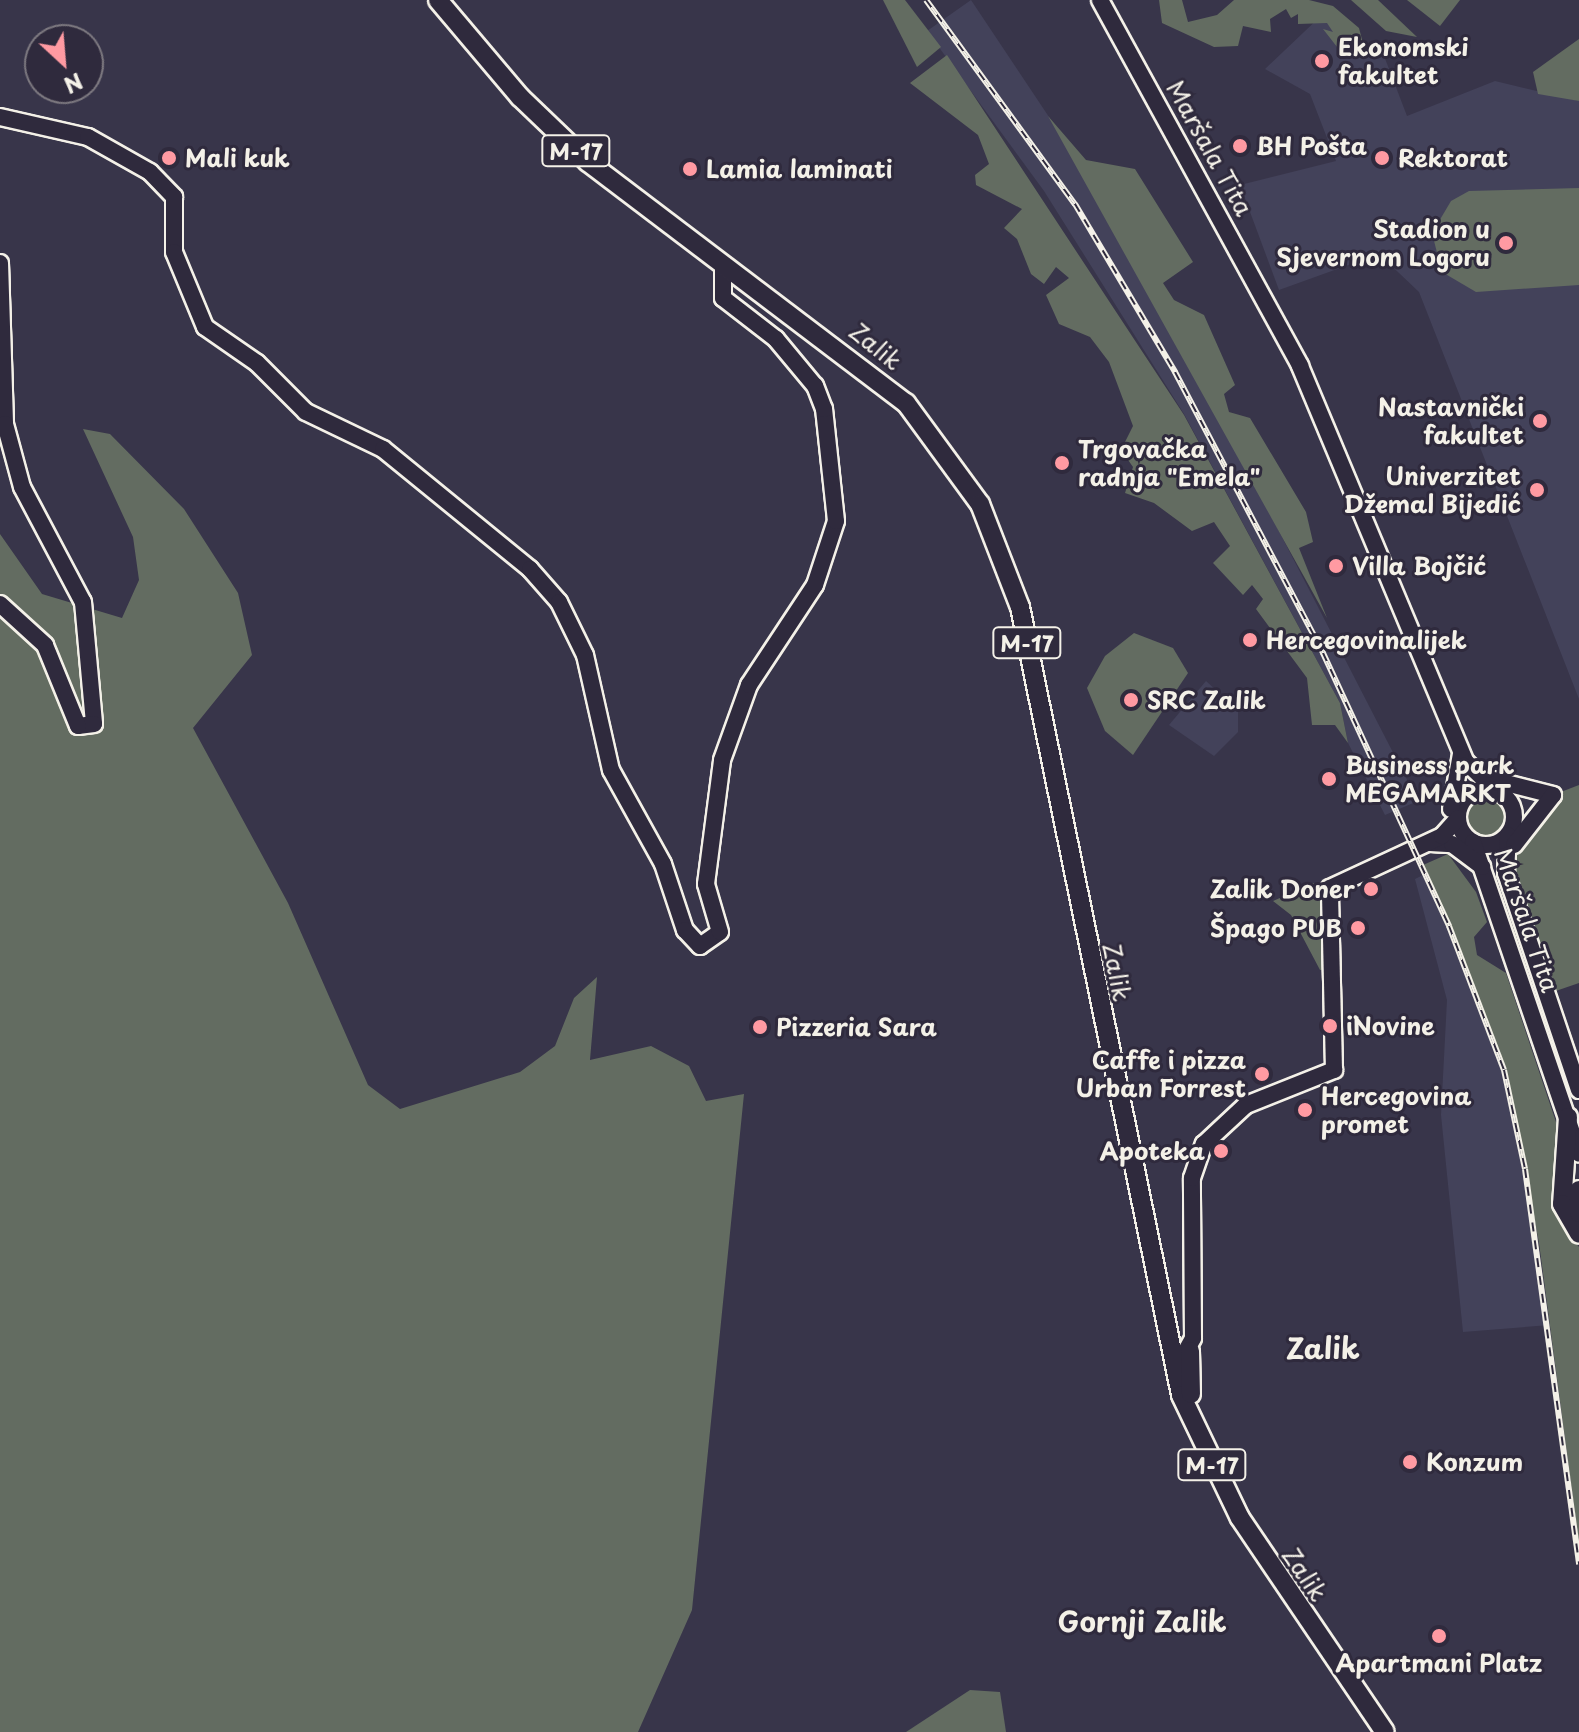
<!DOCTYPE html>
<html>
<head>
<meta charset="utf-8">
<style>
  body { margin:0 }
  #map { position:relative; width:1579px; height:1732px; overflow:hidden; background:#38354a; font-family:"Playpen Sans",sans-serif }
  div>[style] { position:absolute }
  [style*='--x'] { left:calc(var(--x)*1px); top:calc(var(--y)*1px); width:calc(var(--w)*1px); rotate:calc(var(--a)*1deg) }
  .built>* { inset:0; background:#43425a }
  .green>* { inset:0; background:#636c61 }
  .round { border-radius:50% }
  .roads { filter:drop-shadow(2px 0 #f4f1e8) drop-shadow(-2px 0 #f4f1e8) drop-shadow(0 2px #f4f1e8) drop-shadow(0 -2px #f4f1e8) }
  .secondary>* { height:16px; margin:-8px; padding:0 8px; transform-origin:8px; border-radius:8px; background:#2f2a3d }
  .secondary>.ring { margin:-8px; padding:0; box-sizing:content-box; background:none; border:16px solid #2f2a3d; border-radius:50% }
  .primary>* { height:18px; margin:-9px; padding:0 9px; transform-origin:9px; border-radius:9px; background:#2f2a3d }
  .rail>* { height:6px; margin-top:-3px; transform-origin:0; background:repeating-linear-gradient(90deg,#2f2a3d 0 9px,#f4f1e8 0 18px); box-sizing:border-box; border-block:2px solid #f4f1e8 }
  .dots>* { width:22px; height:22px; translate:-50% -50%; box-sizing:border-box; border:4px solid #2f2a3d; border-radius:50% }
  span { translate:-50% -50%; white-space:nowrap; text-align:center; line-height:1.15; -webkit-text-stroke:6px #2f2a3d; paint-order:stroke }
  .shield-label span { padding:2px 6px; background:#2f2a3d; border:2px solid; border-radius:6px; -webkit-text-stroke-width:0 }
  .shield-label { font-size:22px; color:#f4f1e8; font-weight:700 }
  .poi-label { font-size:24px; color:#f4f1e8; font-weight:700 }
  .left { translate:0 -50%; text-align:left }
  .right { translate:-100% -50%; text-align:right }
  .street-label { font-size:24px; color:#f4f1e8 }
  .quarter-label { font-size:28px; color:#f4f1e8; font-weight:700 }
  .north { position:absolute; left:24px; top:24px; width:80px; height:80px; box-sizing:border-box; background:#2f2a3d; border:2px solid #7e7a81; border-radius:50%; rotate:154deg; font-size:22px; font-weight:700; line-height:32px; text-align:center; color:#f4f1e8 }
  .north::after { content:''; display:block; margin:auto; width:28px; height:36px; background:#ff9aa2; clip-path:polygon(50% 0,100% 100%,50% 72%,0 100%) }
</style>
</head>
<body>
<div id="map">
  <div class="built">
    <div style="clip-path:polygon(971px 0,1073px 153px,1197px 372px,1418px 801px,1385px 815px,1348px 743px,1340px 703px,1184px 414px,1044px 191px,927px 31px)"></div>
    <div style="clip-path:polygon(1324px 13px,1365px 51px,1381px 48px,1407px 116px,1495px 81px,1579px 101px,1579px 699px,1419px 292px,1379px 254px,1279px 290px,1240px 185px,1336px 161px,1310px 94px,1265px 69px)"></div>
    <div style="clip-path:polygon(1206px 681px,1238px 710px,1238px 732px,1214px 756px,1169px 725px)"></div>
    <div style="clip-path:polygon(1427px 873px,1506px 1070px,1550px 1325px,1463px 1332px,1441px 1115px,1447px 1000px,1415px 879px)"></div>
  </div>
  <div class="green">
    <div style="clip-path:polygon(883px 0,905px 0,941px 47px,917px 67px)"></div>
    <div style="clip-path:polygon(1159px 0,1182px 0,1188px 22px,1217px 15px,1234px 0,1309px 0,1333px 6px,1359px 28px,1365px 51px,1341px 52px,1323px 29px,1333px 32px,1327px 23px,1298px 24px,1298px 14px,1291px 18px,1286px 9px,1270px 19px,1271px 32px,1243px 26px,1238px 46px,1214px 47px,1162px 23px)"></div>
    <div style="clip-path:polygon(1351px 0,1378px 0,1417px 37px,1386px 31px)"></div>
    <div style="clip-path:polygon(1407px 0,1460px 0,1440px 26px)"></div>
    <div style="clip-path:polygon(1579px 39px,1579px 101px,1538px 94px,1533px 72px)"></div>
    <div style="clip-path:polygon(947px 55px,1184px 415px,1340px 703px,1348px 743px,1335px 725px,1312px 725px,1307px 678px,1256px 609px,1263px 599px,1252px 585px,1243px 595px,1213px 563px,1230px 546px,1214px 522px,1192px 531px,1154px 503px,1125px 493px,1133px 467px,1121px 450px,1133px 426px,1109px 362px,1090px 337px,1059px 324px,1046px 295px,1069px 278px,1056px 267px,1044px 284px,1031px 274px,1017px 239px,1004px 228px,1022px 209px,976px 185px,975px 175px,989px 164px,978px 135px,910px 83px)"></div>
    <div style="clip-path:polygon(1048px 116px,1086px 160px,1135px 169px,1193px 262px,1163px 283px,1174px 300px,1204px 315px,1235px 385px,1224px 394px,1229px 412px,1250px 418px,1306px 512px,1313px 542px,1299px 548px,1327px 618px)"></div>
    <div style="clip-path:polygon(1579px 188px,1579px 285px,1476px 292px,1442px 272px,1432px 233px,1451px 201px,1469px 191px)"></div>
    <div style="clip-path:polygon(83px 429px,110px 434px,184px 509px,238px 593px,252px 655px,193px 728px,288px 903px,368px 1085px,400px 1109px,520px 1072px,555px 1046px,574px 998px,597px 977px,590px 1060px,651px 1046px,689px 1066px,706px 1101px,744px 1094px,692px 1610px,638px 1732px,0 1732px,0 534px,42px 594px,122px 618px,139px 580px,133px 537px)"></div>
    <div style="clip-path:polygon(1134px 633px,1173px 648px,1188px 673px,1133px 755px,1105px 731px,1087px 688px,1105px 656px)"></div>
    <div style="clip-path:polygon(1579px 785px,1579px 983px,1547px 994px,1506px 873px,1510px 853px,1553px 795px)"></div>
    <div class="round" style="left:1461px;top:791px;width:52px;height:52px"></div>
    <div style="clip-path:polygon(1448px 854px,1476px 892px,1487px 922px,1474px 937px,1477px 955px,1506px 973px,1556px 1122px,1556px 1217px,1579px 1247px,1579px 1544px,1539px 1243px,1506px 1070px,1423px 865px)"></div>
    <div style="clip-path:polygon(1314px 883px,1331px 919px,1333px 969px,1320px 970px,1291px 915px,1273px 901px)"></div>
    <div style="clip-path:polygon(970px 1690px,1000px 1692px,1006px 1732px,906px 1732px)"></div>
  </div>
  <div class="roads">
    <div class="secondary">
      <div style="--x:1100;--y:0;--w:417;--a:61.3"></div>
      <div style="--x:1300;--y:366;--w:429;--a:67.3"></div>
      <div style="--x:1466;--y:762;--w:40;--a:44"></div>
      <div style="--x:0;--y:117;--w:90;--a:12.8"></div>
      <div style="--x:88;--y:137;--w:71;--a:29.4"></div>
      <div style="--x:150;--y:172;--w:35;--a:46"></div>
      <div style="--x:174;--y:197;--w:55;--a:90"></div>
      <div style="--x:174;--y:252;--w:81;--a:67.5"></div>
      <div style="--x:205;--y:327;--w:63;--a:34.7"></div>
      <div style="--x:257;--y:363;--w:69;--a:45"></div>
      <div style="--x:306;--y:412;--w:85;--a:25.7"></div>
      <div style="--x:383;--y:449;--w:190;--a:39.2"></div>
      <div style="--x:530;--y:569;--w:44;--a:48.7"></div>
      <div style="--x:559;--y:602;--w:59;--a:63.9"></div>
      <div style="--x:585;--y:655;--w:118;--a:77.3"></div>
      <div style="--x:611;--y:770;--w:107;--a:61"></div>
      <div style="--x:663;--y:864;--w:70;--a:71.6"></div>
      <div style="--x:685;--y:930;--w:22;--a:47"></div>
      <div style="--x:700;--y:946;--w:24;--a:-35"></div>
      <div style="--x:720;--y:932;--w:50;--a:-106.3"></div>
      <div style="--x:706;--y:884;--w:125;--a:-82.6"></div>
      <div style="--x:722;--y:760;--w:80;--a:-70.2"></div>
      <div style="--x:749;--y:685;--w:120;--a:-56.6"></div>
      <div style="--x:815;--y:585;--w:67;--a:-71.8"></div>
      <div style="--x:836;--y:521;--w:113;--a:-96.1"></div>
      <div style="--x:824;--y:409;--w:25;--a:-111"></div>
      <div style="--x:815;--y:386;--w:61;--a:-129.7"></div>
      <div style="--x:776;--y:339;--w:67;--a:-142.3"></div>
      <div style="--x:723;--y:298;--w:34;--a:-90"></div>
      <div style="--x:0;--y:263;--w:161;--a:88.2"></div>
      <div style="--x:5;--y:424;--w:65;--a:74.9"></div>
      <div style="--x:22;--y:487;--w:130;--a:62.1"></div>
      <div style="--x:83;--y:602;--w:122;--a:84.8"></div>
      <div style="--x:94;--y:724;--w:16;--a:173"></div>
      <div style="--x:78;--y:726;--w:87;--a:-112.2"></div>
      <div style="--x:45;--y:645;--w:61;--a:-137.7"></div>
      <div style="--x:1494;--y:780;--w:61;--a:14.3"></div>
      <div class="ring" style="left:1458px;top:789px;width:40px;height:40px"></div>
      <div style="--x:1451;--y:809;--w:56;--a:-79.7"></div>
      <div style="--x:1508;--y:835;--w:38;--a:93"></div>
      <div style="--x:1506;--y:873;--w:229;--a:71.4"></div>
      <div style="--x:1473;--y:842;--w:329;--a:71.2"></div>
      <div style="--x:1430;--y:843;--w:22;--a:3"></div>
      <div style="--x:1452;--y:844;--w:38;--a:37"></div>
      <div style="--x:1514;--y:845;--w:63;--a:-52"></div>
      <div style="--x:1181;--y:1360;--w:25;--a:-61"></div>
      <div style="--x:1193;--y:1338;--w:160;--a:-90.4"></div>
      <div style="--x:1192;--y:1178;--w:36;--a:-71"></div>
      <div style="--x:1204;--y:1144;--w:57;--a:-42.9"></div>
      <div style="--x:1246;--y:1105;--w:95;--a:-21.7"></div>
      <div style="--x:1334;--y:1070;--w:182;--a:-91.3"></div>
      <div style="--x:1330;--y:888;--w:123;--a:-24.9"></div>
      <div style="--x:1442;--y:836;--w:24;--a:-48"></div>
    </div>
    <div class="primary">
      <div style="--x:438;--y:0;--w:127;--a:49.8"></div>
      <div style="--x:520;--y:97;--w:94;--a:43.7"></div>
      <div style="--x:588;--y:162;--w:399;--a:37.2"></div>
      <div style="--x:906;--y:403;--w:125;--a:53.8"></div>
      <div style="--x:980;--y:504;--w:110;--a:68.8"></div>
      <div style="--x:1020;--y:607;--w:804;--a:78.45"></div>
      <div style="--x:1181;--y:1395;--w:136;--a:64.4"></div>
      <div style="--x:1240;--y:1518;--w:258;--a:55.9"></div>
      <div style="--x:1568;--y:1117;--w:87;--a:93.9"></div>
      <div style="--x:1562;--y:1204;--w:34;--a:60"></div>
      <div style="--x:1579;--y:1190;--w:23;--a:90"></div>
      <div style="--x:1190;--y:1351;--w:43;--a:88.7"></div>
    </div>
  </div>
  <div class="rail">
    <div style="--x:926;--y:0;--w:253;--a:53.9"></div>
    <div style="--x:1075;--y:204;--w:196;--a:59.2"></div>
    <div style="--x:1175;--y:372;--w:318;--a:62.2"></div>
    <div style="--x:1323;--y:653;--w:301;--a:65.2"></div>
    <div style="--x:1449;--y:926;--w:154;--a:69.1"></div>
    <div style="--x:1504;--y:1070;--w:101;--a:78"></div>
    <div style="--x:1525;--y:1169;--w:399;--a:82.2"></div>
  </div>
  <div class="dots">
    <div style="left:1322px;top:61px;background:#ff9aa2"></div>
    <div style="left:1240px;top:146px;background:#ff9aa2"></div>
    <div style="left:169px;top:158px;background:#ff9aa2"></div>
    <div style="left:1382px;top:158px;background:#ff9aa2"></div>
    <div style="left:690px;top:169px;background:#ff9aa2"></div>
    <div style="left:1506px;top:243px;background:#ff9aa2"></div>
    <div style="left:1540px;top:421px;background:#ff9aa2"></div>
    <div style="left:1062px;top:463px;background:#ff9aa2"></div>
    <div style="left:1537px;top:490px;background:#ff9aa2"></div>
    <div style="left:1336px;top:566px;background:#ff9aa2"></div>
    <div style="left:1250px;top:640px;background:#ff9aa2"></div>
    <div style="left:1131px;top:700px;background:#ff9aa2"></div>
    <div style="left:1329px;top:779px;background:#ff9aa2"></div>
    <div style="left:1371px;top:889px;background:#ff9aa2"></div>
    <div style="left:1358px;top:928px;background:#ff9aa2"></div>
    <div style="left:1330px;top:1026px;background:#ff9aa2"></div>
    <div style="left:760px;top:1027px;background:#ff9aa2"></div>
    <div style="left:1262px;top:1074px;background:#ff9aa2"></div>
    <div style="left:1305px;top:1110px;background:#ff9aa2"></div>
    <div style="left:1221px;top:1151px;background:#ff9aa2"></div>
    <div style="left:1410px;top:1462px;background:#ff9aa2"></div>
    <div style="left:1439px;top:1636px;background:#ff9aa2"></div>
  </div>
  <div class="shield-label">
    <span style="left:576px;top:151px">M-17</span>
    <span style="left:1027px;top:643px">M-17</span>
    <span style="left:1212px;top:1465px">M-17</span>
  </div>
  <div class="poi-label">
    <span class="left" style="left:1338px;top:61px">Ekonomski<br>fakultet</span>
    <span class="left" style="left:1256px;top:146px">BH Pošta</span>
    <span class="left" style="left:185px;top:158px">Mali kuk</span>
    <span class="left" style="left:1398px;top:158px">Rektorat</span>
    <span class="left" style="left:706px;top:169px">Lamia laminati</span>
    <span class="right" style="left:1490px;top:243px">Stadion u<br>Sjevernom Logoru</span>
    <span class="right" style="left:1524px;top:421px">Nastavnički<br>fakultet</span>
    <span class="left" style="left:1078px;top:463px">Trgovačka<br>radnja "Emela"</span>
    <span class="right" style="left:1521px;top:490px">Univerzitet<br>Džemal Bijedić</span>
    <span class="left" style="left:1352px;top:566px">Villa Bojčić</span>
    <span class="left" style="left:1266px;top:640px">Hercegovinalijek</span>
    <span class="left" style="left:1147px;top:700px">SRC Zalik</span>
    <span class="left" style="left:1345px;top:779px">Business park<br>MEGAMARKT</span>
    <span class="right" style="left:1355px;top:889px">Zalik Doner</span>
    <span class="right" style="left:1342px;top:928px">Špago PUB</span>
    <span class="left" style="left:1346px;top:1026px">iNovine</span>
    <span class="left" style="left:776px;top:1027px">Pizzeria Sara</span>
    <span class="right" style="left:1246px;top:1074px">Caffe i pizza<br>Urban Forrest</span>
    <span class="left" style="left:1321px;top:1110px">Hercegovina<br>promet</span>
    <span class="right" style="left:1205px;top:1151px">Apoteka</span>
    <span class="left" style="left:1426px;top:1462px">Konzum</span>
    <span style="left:1439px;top:1663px">Apartmani Platz</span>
  </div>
  <div class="street-label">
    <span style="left:1210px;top:148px;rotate:61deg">Maršala Tita</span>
    <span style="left:876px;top:346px;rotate:39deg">Zalik</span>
    <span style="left:1527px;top:920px;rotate:71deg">Maršala Tita</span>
    <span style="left:1117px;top:972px;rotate:79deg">Zalik</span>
    <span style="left:1305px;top:1574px;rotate:56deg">Zalik</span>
  </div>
  <div class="quarter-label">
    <span style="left:1323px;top:1348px">Zalik</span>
    <span style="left:1142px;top:1621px">Gornji Zalik</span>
  </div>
  <div class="north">N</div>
</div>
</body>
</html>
